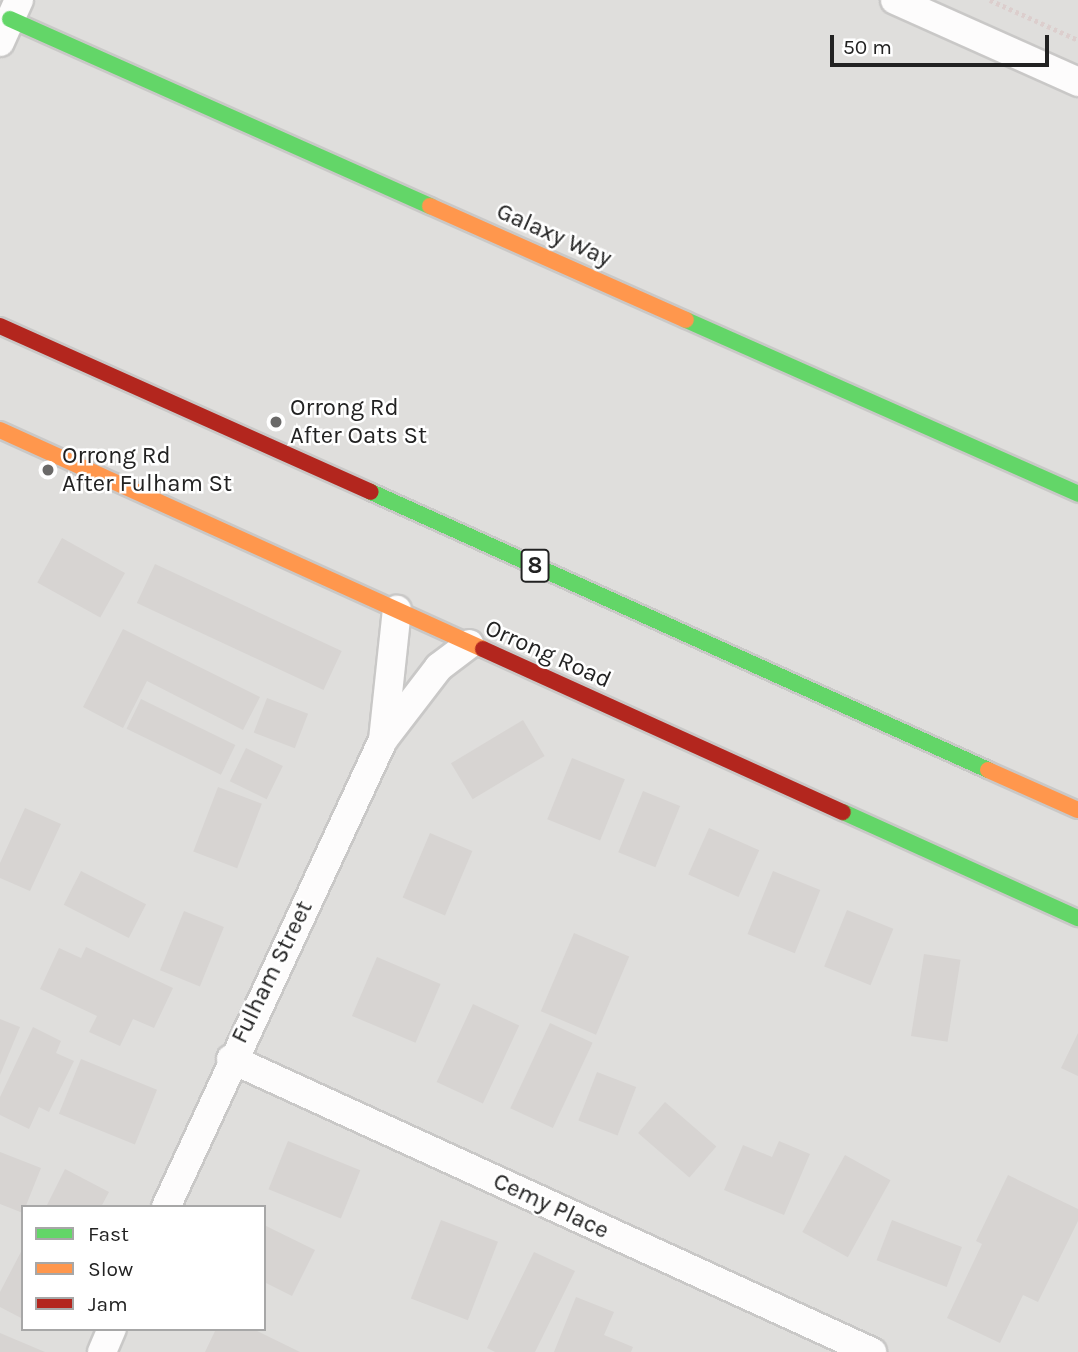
<!DOCTYPE html>
<html>
<head>
<meta charset="utf-8">
<style>
  body { margin:0 }
  #map { position:relative; width:1078px; height:1352px; overflow:hidden; background:#f0eeeb; font-family:Karla,sans-serif }
  div>[style] { position:absolute }
  [style*='--x'] { left:calc(var(--x)*1px); top:calc(var(--y)*1px); width:calc(var(--w)*1px); rotate:calc(var(--a)*1deg) }
  .residential>* { inset:0; background:#dfdedc }
  .building>* { inset:0; background:#d7d4d2; transform-origin:0 0 }
  .path>* { height:4.5px; margin-top:-2.25px; transform-origin:0; background:repeating-linear-gradient(90deg,#dccecd 0 3.5px,transparent 0 7px) }
  .roads { filter:drop-shadow(2px 0 #c9c8c7) drop-shadow(-2px 0 #c9c8c7) drop-shadow(0 2px #c9c8c7) drop-shadow(0 -2px #c9c8c7) }
  .street>* { height:28px; margin:-14px; padding:0 14px; transform-origin:14px; border-radius:14px; background:#fdfcfc }
  .fast>* { height:16px; margin:-8px; padding:0 8px; transform-origin:8px; border-radius:8px; background:#63d668 }
  .slow>* { height:16px; margin:-8px; padding:0 8px; transform-origin:8px; border-radius:8px; background:#ff974d }
  .jam>* { height:16px; margin:-8px; padding:0 8px; transform-origin:8px; border-radius:8px; background:#b3261e }
  .dots>* { width:19px; height:19px; translate:-50% -50%; box-sizing:border-box; border:4px solid #fff; border-radius:50% }
  span { translate:-50% -50%; white-space:nowrap; text-align:center; line-height:1.15; -webkit-text-stroke:5px #fff; paint-order:stroke }
  .shield-label span { padding:2px 5px; background:#fff; border:2px solid; border-radius:5px; -webkit-text-stroke-width:0 }
  .shield-label { font-size:23px; color:#222; font-weight:700 }
  .street-label { font-size:24px; color:#222 }
  .poi-label { font-size:24px; color:#222 }
  .left { translate:0 -50%; text-align:left }
  .legend { position:absolute; left:21px; top:1205px; width:245px; height:126px; box-sizing:border-box; background:#fff; border:2px solid #a7a7a7; margin:0; padding:9px 12px; list-style:none; font-size:21px; color:#222 }
  .legend li { display:flex; align-items:center; gap:14px; height:35px }
  .legend b { width:35px; border:2px solid #a7a7a7 }
  .scale { position:absolute; left:830px; top:35px; width:219px; height:32px; box-sizing:border-box; border:4px solid #222; border-top:0; padding-left:9px; font-size:21px; line-height:24px; white-space:nowrap; color:#222; -webkit-text-stroke:5px #fff; paint-order:stroke }
</style>
</head>
<body>
<div id="map">
  <div class="residential">
    <div style="clip-path:polygon(evenodd,0 0,1078px 0,1078px 1352px,0 1352px,0 0,23px 1207px,264px 1207px,264px 1329px,23px 1329px,23px 1207px)"></div>
  </div>
  <div class="building">
    <div style="left:62px;top:538px;width:72px;height:51px;rotate:29deg"></div>
    <div style="left:155px;top:564px;width:206px;height:43px;rotate:25deg"></div>
    <div style="clip-path:polygon(123px 629px,260px 697px,243px 730px,147px 681px,123px 728px,83px 707px)"></div>
    <div style="left:267px;top:698px;width:44px;height:37px;rotate:21deg"></div>
    <div style="left:141px;top:699px;width:105px;height:33px;rotate:26deg"></div>
    <div style="left:523px;top:720px;width:42px;height:84px;rotate:59deg"></div>
    <div style="left:246px;top:748px;width:41px;height:37px;rotate:26deg"></div>
    <div style="left:572px;top:758px;width:57px;height:66px;rotate:22deg"></div>
    <div style="left:218px;top:787px;width:47px;height:69px;rotate:21deg"></div>
    <div style="left:643px;top:791px;width:40px;height:66px;rotate:22deg"></div>
    <div style="clip-path:polygon(25px 808px,61px 824px,30px 891px,0 878px,0 863px)"></div>
    <div style="left:709px;top:828px;width:55px;height:51px;rotate:24deg"></div>
    <div style="left:430px;top:833px;width:46px;height:70px;rotate:23deg"></div>
    <div style="left:81px;top:871px;width:73px;height:38px;rotate:27deg"></div>
    <div style="left:773px;top:871px;width:51px;height:68px;rotate:22deg"></div>
    <div style="left:847px;top:910px;width:50px;height:61px;rotate:22deg"></div>
    <div style="left:184px;top:911px;width:43px;height:64px;rotate:22deg"></div>
    <div style="left:574px;top:933px;width:60px;height:85px;rotate:23deg"></div>
    <div style="clip-path:polygon(86px 947px,173px 988px,154px 1028px,133px 1019px,120px 1046px,89px 1032px,97px 1016px,40px 989px,59px 948px,81px 958px)"></div>
    <div style="left:924px;top:954px;width:37px;height:83px;rotate:9deg"></div>
    <div style="left:377px;top:957px;width:69px;height:64px;rotate:23deg"></div>
    <div style="left:473px;top:1004px;width:51px;height:86px;rotate:25deg"></div>
    <div style="clip-path:polygon(0 1019px,20px 1027px,0 1075px)"></div>
    <div style="left:550px;top:1023px;width:47px;height:94px;rotate:25deg"></div>
    <div style="clip-path:polygon(33px 1027px,61px 1041px,56px 1053px,74px 1061px,49px 1112px,39px 1107px,29px 1129px,0 1115px,0 1097px)"></div>
    <div style="clip-path:polygon(1078px 1033px,1078px 1076px,1061px 1068px)"></div>
    <div style="left:81px;top:1059px;width:82px;height:59px;rotate:22deg"></div>
    <div style="left:597px;top:1072px;width:42px;height:52px;rotate:21deg"></div>
    <div style="left:665px;top:1102px;width:68px;height:41px;rotate:41deg"></div>
    <div style="left:288px;top:1141px;width:78px;height:52px;rotate:22deg"></div>
    <div style="clip-path:polygon(779px 1141px,810px 1154px,784px 1215px,724px 1190px,743px 1145px,772px 1157px)"></div>
    <div style="clip-path:polygon(0 1152px,41px 1168px,23px 1213px,0 1204px)"></div>
    <div style="left:845px;top:1155px;width:52px;height:88px;rotate:29deg"></div>
    <div style="clip-path:polygon(65px 1169px,109px 1192px,101px 1207px,46px 1207px)"></div>
    <div style="clip-path:polygon(1008px 1175px,1078px 1209px,1078px 1221px,1038px 1302px,1023px 1295px,1000px 1343px,947px 1318px,982px 1244px,976px 1241px)"></div>
    <div style="left:441px;top:1220px;width:61px;height:84px;rotate:21deg"></div>
    <div style="left:892px;top:1220px;width:75px;height:43px;rotate:21deg"></div>
    <div style="clip-path:polygon(264px 1225px,315px 1250px,292px 1296px,264px 1282px)"></div>
    <div style="clip-path:polygon(23px 1248px,23px 1319px,0 1307px,0 1292px)"></div>
    <div style="clip-path:polygon(534px 1252px,575px 1271px,535px 1352px,495px 1352px,487px 1348px)"></div>
    <div style="clip-path:polygon(576px 1297px,614px 1312px,604px 1335px,633px 1347px,631px 1352px,554px 1352px)"></div>
    <div style="clip-path:polygon(216px 1329px,253px 1329px,300px 1352px,205px 1352px)"></div>
    <div style="clip-path:polygon(0 1333px,45px 1352px,0 1352px)"></div>
  </div>
  <div class="path">
    <div style="--x:990;--y:0;--w:97;--a:24.4"></div>
  </div>
  <div class="roads">
    <div class="street">
      <div style="--x:895;--y:0;--w:201;--a:24.1"></div>
      <div style="--x:0;--y:42;--w:46;--a:-65.7"></div>
      <div style="--x:383;--y:740;--w:131;--a:-83.9"></div>
      <div style="--x:231;--y:1059;--w:705;--a:24.57"></div>
      <div style="--x:166;--y:1207;--w:515;--a:-65.08"></div>
      <div style="--x:383;--y:740;--w:92;--a:-52.5"></div>
      <div style="--x:439;--y:667;--w:38;--a:-37"></div>
      <div style="--x:102;--y:1352;--w:25;--a:-67"></div>
    </div>
    <div class="fast">
      <div style="--x:10;--y:19;--w:460;--a:24"></div>
      <div style="--x:686;--y:320;--w:429;--a:23.9"></div>
      <div style="--x:371;--y:492;--w:677;--a:24.25"></div>
      <div style="--x:843;--y:812;--w:258;--a:24.3"></div>
    </div>
    <div class="slow">
      <div style="--x:430;--y:206;--w:280;--a:24"></div>
      <div style="--x:0;--y:430;--w:530;--a:24.39"></div>
      <div style="--x:988;--y:770;--w:98;--a:24"></div>
    </div>
    <div class="jam">
      <div style="--x:0;--y:326;--w:406;--a:24.1"></div>
      <div style="--x:483;--y:649;--w:395;--a:24.4"></div>
    </div>
  </div>
  <div class="dots">
    <div style="left:276px;top:422px;background:#6a6968"></div>
    <div style="left:48px;top:470px;background:#6a6968"></div>
  </div>
  <div class="shield-label">
    <span style="left:535px;top:566px">8</span>
  </div>
  <div class="street-label">
    <span style="left:554px;top:235px;rotate:24deg">Galaxy Way</span>
    <span style="left:548px;top:654px;rotate:24deg">Orrong Road</span>
    <span style="left:272px;top:972px;rotate:-64deg">Fulham Street</span>
    <span style="left:551px;top:1206px;rotate:25deg">Cemy Place</span>
  </div>
  <div class="poi-label">
    <span class="left" style="left:290px;top:422px">Orrong Rd<br>After Oats St</span>
    <span class="left" style="left:62px;top:470px">Orrong Rd<br>After Fulham St</span>
  </div>
  <ul class="legend">
  <li><b style="height:9px;background:#63d668"></b>Fast</li>
  <li><b style="height:9px;background:#ff974d"></b>Slow</li>
  <li><b style="height:9px;background:#b3261e"></b>Jam</li>
  </ul>
  <div class="scale">50 m</div>
</div>
</body>
</html>
